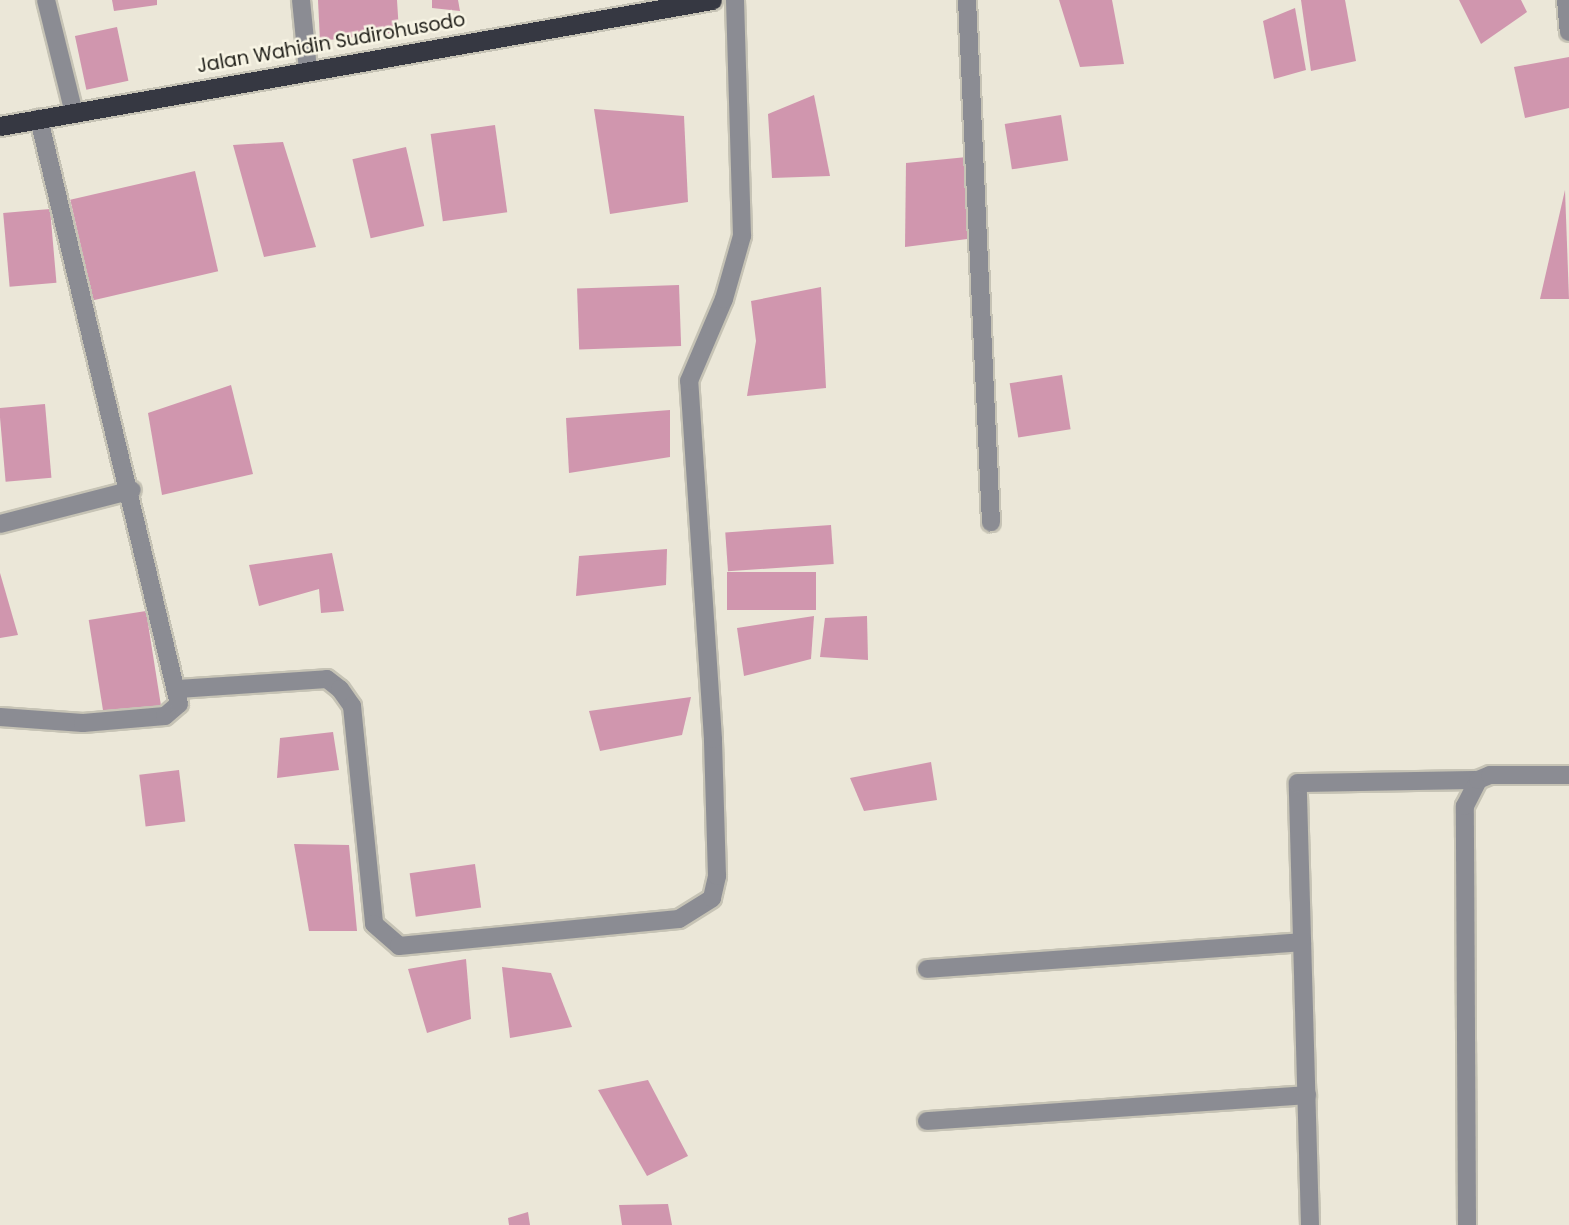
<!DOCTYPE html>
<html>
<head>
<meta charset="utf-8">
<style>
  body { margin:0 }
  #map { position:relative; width:1569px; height:1225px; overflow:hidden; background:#ebe7d8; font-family:Poppins,sans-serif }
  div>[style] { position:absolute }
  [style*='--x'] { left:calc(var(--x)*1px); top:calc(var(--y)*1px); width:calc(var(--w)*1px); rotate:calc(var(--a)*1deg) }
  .building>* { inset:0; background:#d096ae; transform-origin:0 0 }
  .roads { filter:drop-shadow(2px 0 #c6c3b5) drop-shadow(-2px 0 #c6c3b5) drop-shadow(0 2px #c6c3b5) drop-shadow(0 -2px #c6c3b5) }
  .minor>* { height:18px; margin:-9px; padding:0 9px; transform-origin:9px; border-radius:9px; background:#8b8c93 }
  .trunk>* { height:19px; margin:-9.5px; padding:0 9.5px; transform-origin:9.5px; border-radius:9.5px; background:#363842 }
  span { translate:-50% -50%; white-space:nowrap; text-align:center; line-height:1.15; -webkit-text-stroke:5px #f8f5e5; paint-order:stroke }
  .street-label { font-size:19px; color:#1e1d17 }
</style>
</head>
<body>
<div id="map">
  <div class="building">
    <div style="clip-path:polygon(112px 0,157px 0,157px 5px,114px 11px)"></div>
    <div style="clip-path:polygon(318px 0,397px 0,399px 32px,320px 41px)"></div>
    <div style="clip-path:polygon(432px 0,458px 0,460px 11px,432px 8px)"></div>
    <div style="clip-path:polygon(1059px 0,1112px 0,1124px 64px,1080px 67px)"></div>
    <div style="clip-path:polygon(1301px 0,1345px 0,1356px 61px,1311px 71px)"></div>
    <div style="clip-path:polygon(1459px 0,1521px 0,1527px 12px,1481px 44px)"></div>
    <div style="clip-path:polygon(1295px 8px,1306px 70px,1274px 79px,1263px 21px)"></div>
    <div style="left:117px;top:27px;width:55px;height:43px;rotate:78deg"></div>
    <div style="clip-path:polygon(1569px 57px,1569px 108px,1525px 118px,1514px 67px)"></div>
    <div style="clip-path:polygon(814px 95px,830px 176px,772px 178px,768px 114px)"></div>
    <div style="clip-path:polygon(594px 109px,684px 116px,688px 202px,610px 214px)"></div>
    <div style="left:1061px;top:115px;width:46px;height:57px;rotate:81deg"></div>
    <div style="left:495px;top:125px;width:88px;height:65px;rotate:82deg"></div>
    <div style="clip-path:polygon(283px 142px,316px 247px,264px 257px,233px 145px)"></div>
    <div style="left:406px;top:147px;width:81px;height:55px;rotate:77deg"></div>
    <div style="clip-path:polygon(967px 157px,975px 238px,905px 247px,906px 163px)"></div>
    <div style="left:195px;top:171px;width:103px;height:128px;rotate:77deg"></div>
    <div style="clip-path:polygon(1565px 190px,1569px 299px,1540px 299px)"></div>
    <div style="left:50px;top:209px;width:74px;height:47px;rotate:85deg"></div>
    <div style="left:679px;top:285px;width:61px;height:102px;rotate:88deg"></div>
    <div style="clip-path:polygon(821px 287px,826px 388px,747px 396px,756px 341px,751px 301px)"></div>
    <div style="left:1062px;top:375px;width:55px;height:53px;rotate:81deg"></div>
    <div style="clip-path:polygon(231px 385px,253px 474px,162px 495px,148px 413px)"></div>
    <div style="left:45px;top:404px;width:74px;height:46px;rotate:85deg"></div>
    <div style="clip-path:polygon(670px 410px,670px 457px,569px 473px,566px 418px)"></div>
    <div style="left:831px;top:525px;width:39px;height:106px;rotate:86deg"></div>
    <div style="clip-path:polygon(667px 549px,666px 585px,576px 596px,579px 556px)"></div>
    <div style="clip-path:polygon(332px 553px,344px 611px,321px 613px,319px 589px,259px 606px,249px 565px)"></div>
    <div style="left:816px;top:572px;width:38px;height:89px;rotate:90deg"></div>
    <div style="clip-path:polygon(0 573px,18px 635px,0 638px)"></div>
    <div style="left:146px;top:611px;width:101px;height:58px;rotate:81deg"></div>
    <div style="clip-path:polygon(814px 616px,811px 659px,744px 676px,737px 628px)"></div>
    <div style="clip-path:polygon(867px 616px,868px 660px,820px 657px,825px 618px)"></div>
    <div style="clip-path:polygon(691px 697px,682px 735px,600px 751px,589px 711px)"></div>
    <div style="clip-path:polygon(333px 732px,339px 770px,277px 778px,280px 738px)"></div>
    <div style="clip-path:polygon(931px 762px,937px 800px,864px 811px,850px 778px)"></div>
    <div style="left:179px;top:770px;width:52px;height:40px;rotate:83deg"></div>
    <div style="clip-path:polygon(294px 844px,349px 845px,357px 931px,309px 931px)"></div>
    <div style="left:475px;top:864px;width:44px;height:66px;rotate:82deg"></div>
    <div style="clip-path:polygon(466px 959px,471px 1019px,427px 1033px,408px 969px)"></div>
    <div style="clip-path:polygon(502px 967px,551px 973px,572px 1027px,510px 1038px)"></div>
    <div style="clip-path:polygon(648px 1080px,688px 1156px,647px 1176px,598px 1090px)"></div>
    <div style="clip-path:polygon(668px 1204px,672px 1225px,622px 1225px,619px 1205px)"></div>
    <div style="clip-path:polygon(528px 1212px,530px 1225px,509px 1225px,508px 1218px)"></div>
  </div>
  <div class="roads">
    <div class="minor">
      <div style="--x:46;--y:0;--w:116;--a:76.1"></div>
      <div style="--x:301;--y:0;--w:70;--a:84.3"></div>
      <div style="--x:967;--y:0;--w:523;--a:87.37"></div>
      <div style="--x:1566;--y:0;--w:32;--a:85"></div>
      <div style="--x:0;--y:524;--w:136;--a:-14.4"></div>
      <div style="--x:178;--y:689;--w:149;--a:-3.8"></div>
      <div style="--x:327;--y:679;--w:16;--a:38"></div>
      <div style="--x:340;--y:689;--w:21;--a:55"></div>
      <div style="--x:352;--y:706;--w:219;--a:84.2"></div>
      <div style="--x:374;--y:924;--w:33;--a:41"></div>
      <div style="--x:399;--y:946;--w:281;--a:-5.5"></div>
      <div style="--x:679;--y:919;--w:39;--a:-32"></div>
      <div style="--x:712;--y:898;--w:23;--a:-77"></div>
      <div style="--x:717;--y:876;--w:137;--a:-91.7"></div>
      <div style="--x:713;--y:739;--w:359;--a:-93.8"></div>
      <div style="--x:689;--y:381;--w:89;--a:-66.9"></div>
      <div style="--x:724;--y:299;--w:66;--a:-74.1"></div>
      <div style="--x:742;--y:236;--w:236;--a:-91.7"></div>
      <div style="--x:0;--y:717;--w:83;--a:4.1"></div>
      <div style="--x:83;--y:723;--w:82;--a:-4.9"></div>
      <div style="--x:165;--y:716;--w:18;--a:-41"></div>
      <div style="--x:179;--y:704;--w:602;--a:-103.46"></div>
      <div style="--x:927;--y:969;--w:376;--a:-4.1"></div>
      <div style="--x:927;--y:1121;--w:381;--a:-3.9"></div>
      <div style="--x:1310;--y:1225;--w:442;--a:-91.6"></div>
      <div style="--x:1298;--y:783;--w:180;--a:-1"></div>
      <div style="--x:1467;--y:1225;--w:419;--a:-90.3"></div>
      <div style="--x:1465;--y:806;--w:29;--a:-63"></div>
      <div style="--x:1478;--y:780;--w:13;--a:-23"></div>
      <div style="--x:1490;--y:775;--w:79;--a:0"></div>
    </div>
    <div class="trunk">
      <div style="--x:0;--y:126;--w:723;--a:-10.04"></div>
    </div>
  </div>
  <div class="street-label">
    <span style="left:331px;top:43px;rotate:-10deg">Jalan Wahidin Sudirohusodo</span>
  </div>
</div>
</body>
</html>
